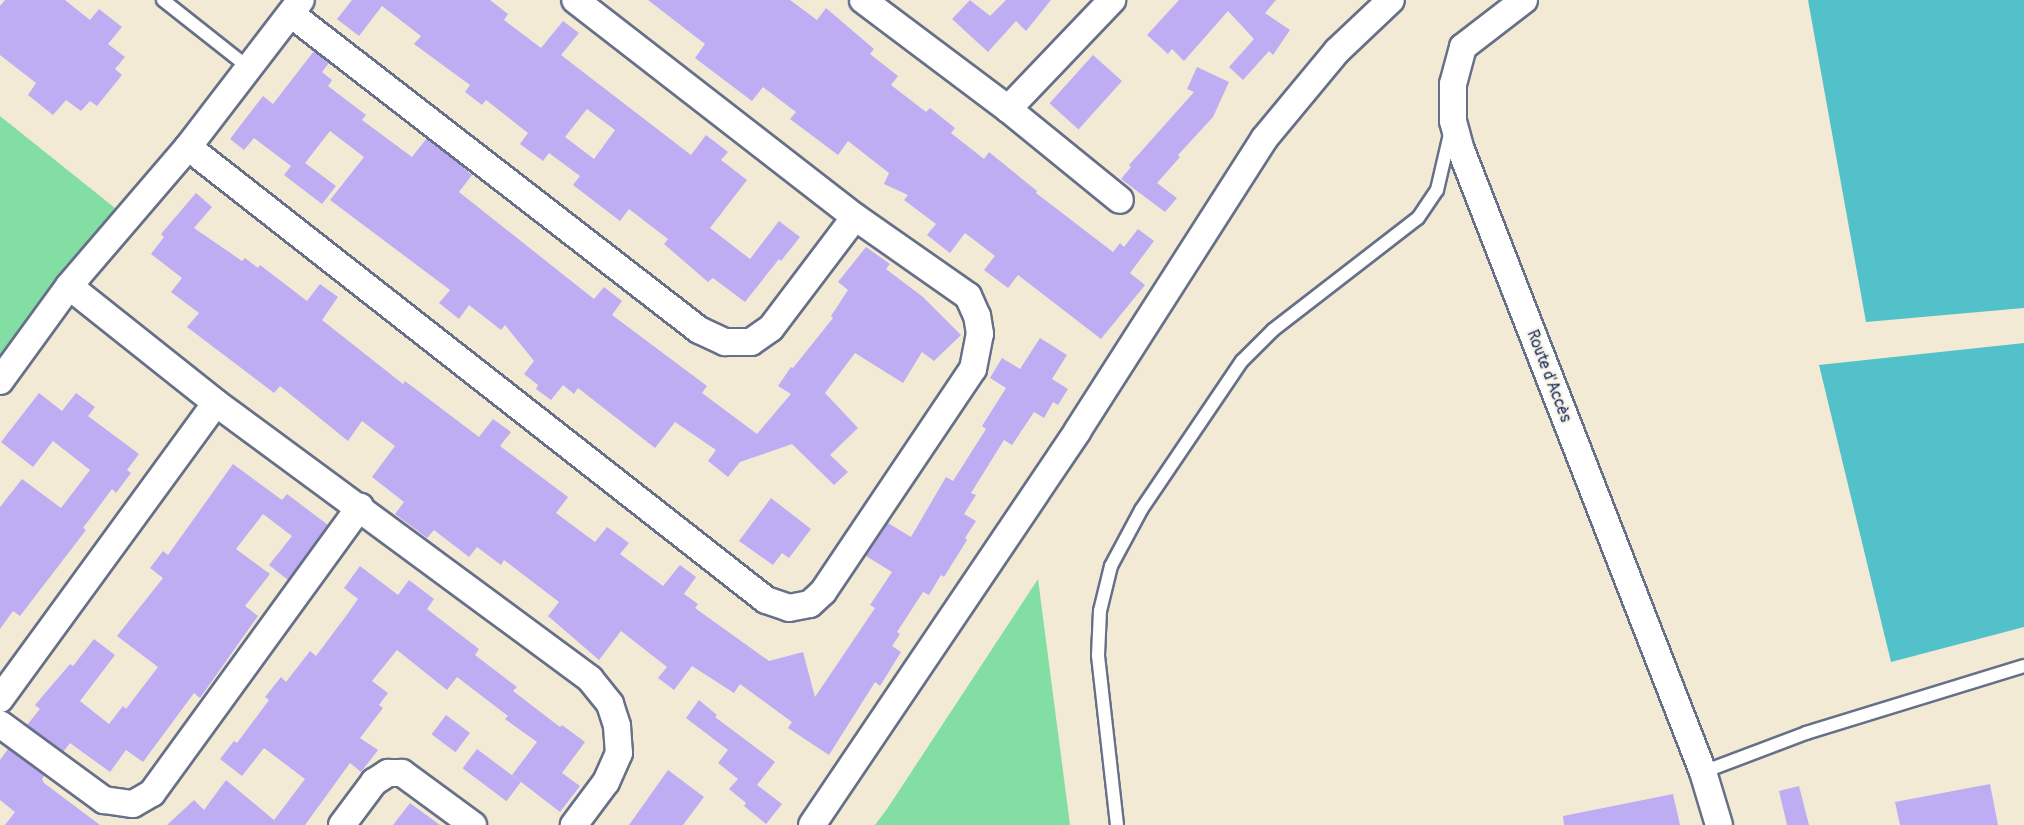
<!DOCTYPE html>
<html>
<head>
<meta charset="utf-8">
<style>
  body { margin:0 }
  #map { position:relative; width:2024px; height:825px; overflow:hidden; background:#f2ead5; font-family:Pangolin,sans-serif }
  div>[style] { position:absolute }
  [style*='--x'] { left:calc(var(--x)*1px); top:calc(var(--y)*1px); width:calc(var(--w)*1px); rotate:calc(var(--a)*1deg) }
  .green>* { inset:0; background:#83dea4 }
  .water>* { inset:0; background:#53c1c9 }
  .building>* { inset:0; background:#bfadf3; transform-origin:0 0 }
  .roads { filter:drop-shadow(2px 0 #667088) drop-shadow(-2px 0 #667088) drop-shadow(0 2px #667088) drop-shadow(0 -2px #667088) }
  .service>* { height:12px; margin:-6px; padding:0 6px; transform-origin:6px; border-radius:6px; background:#fff }
  .minor>* { height:26px; margin:-13px; padding:0 13px; transform-origin:13px; border-radius:13px; background:#fff }
  span { translate:-50% -50%; white-space:nowrap; text-align:center; line-height:1.15; -webkit-text-stroke:4.5px #f7f3e8; paint-order:stroke }
  .street-label { font-size:16px; color:#1b2f5e }
</style>
</head>
<body>
<div id="map">
  <div class="green">
    <div style="clip-path:polygon(0 116px,120px 212px,0 370px)"></div>
    <div style="clip-path:polygon(1038px 579px,1070px 825px,875px 825px,887px 809px)"></div>
  </div>
  <div class="water">
    <div style="clip-path:polygon(1808px 0,2024px 0,2024px 308px,1866px 322px)"></div>
    <div style="clip-path:polygon(2024px 343px,2024px 627px,1891px 662px,1819px 365px)"></div>
  </div>
  <div class="building">
    <div style="clip-path:polygon(5px 0,65px 0,90px 20px,99px 9px,122px 27px,108px 44px,125px 57px,115px 69px,122px 75px,97px 106px,90px 101px,81px 111px,66px 100px,53px 115px,28px 95px,36px 83px,0 55px,0 6px)"></div>
    <div style="clip-path:polygon(evenodd,352px 0,490px 0,508px 14px,504px 20px,541px 48px,563px 21px,579px 33px,561px 55px,691px 155px,706px 135px,728px 152px,721px 160px,747px 180px,710px 228px,750px 259px,779px 221px,800px 237px,781px 261px,779px 259px,745px 302px,713px 278px,708px 282px,664px 244px,668px 239px,629px 209px,620px 221px,573px 185px,580px 176px,549px 153px,543px 161px,520px 144px,528px 133px,486px 100px,482px 105px,465px 92px,470px 85px,414px 44px,421px 36px,382px 6px,359px 36px,337px 19px,352px 0,587px 109px,615px 130px,594px 159px,565px 137px,587px 109px)"></div>
    <div style="clip-path:polygon(648px 0,790px 0,817px 20px,826px 8px,874px 49px,870px 54px,898px 76px,891px 85px,926px 112px,930px 108px,955px 128px,951px 133px,984px 159px,989px 152px,1037px 191px,1036px 193px,1113px 252px,1120px 243px,1124px 247px,1138px 229px,1154px 241px,1130px 273px,1145px 285px,1101px 339px,1018px 275px,1008px 288px,984px 270px,995px 256px,965px 233px,950px 253px,927px 235px,936px 224px,904px 200px,908px 195px,884px 184px,889px 173px,848px 141px,838px 155px,790px 119px,796px 112px,763px 87px,752px 101px,695px 58px,705px 44px)"></div>
    <div style="clip-path:polygon(970px 0,990px 16px,1006px 0,1051px 0,1026px 31px,1016px 21px,988px 52px,952px 19px)"></div>
    <div style="clip-path:polygon(1179px 0,1276px 0,1265px 13px,1290px 30px,1273px 55px,1269px 51px,1243px 80px,1229px 67px,1254px 39px,1228px 11px,1184px 61px,1172px 49px,1168px 54px,1147px 35px)"></div>
    <div style="clip-path:polygon(314px 51px,329px 63px,322px 72px,332px 80px,328px 86px,366px 115px,362px 120px,412px 157px,427px 138px,443px 150px,472px 175px,459px 192px,594px 299px,604px 287px,622px 301px,612px 315px,707px 386px,702px 393px,757px 434px,791px 394px,778px 386px,791px 367px,793px 368px,833px 318px,831px 316px,848px 290px,838px 282px,866px 247px,890px 264px,886px 269px,923px 297px,961px 335px,934px 361px,922px 352px,903px 383px,855px 353px,825px 393px,858px 428px,830px 455px,848px 472px,834px 485px,792px 444px,740px 462px,728px 477px,708px 461px,716px 450px,675px 422px,655px 448px,578px 388px,574px 394px,563px 385px,551px 400px,536px 389px,538px 385px,524px 374px,534px 361px,505px 325px,501px 330px,469px 305px,459px 319px,439px 303px,450px 290px,330px 200px,364px 157px,330px 131px,305px 163px,336px 186px,322px 204px,284px 175px,291px 166px,254px 138px,244px 150px,230px 139px,263px 96px,273px 104px)"></div>
    <div style="left:1093px;top:55px;width:39px;height:65px;rotate:42deg"></div>
    <div style="clip-path:polygon(1197px 67px,1229px 82px,1213px 117px,1178px 155px,1180px 157px,1157px 183px,1177px 198px,1165px 212px,1121px 179px,1131px 167px,1129px 165px,1194px 92px,1187px 89px)"></div>
    <div style="clip-path:polygon(196px 193px,212px 207px,194px 228px,242px 261px,245px 258px,258px 268px,260px 265px,307px 301px,320px 284px,338px 297px,322px 320px,403px 384px,405px 381px,479px 437px,493px 419px,511px 432px,500px 446px,568px 497px,556px 513px,595px 542px,607px 527px,629px 543px,620px 554px,663px 586px,680px 565px,696px 577px,684px 594px,698px 604px,695px 608px,769px 661px,803px 652px,815px 697px,875px 608px,870px 605px,892px 572px,866px 556px,888px 523px,911px 537px,946px 477px,953px 481px,986px 429px,982px 426px,1006px 388px,990px 378px,1002px 358px,1020px 369px,1040px 338px,1067px 355px,1052px 379px,1068px 389px,1058px 405px,1053px 402px,1044px 418px,1034px 412px,1012px 445px,1004px 440px,971px 493px,976px 495px,964px 514px,976px 521px,965px 538px,967px 540px,944px 577px,941px 575px,929px 595px,923px 592px,897px 632px,900px 634px,892px 646px,901px 652px,880px 686px,875px 682px,829px 755px,788px 728px,792px 722px,740px 684px,734px 693px,692px 666px,674px 690px,658px 678px,667px 667px,621px 631px,599px 660px,548px 616px,559px 602px,504px 560px,501px 565px,477px 547px,469px 557px,434px 530px,427px 538px,395px 514px,404px 502px,372px 477px,395px 446px,362px 421px,348px 441px,280px 386px,274px 393px,187px 327px,199px 313px,171px 292px,182px 278px,151px 254px,164px 237px,161px 234px)"></div>
    <div style="clip-path:polygon(39px 393px,62px 411px,76px 393px,95px 407px,88px 416px,139px 454px,127px 470px,131px 473px,116px 493px,112px 489px,83px 528px,86px 530px,20px 616px,13px 611px,0 629px,0 507px,22px 479px,61px 508px,90px 470px,53px 441px,33px 467px,1px 442px)"></div>
    <div style="clip-path:polygon(233px 464px,282px 500px,287px 494px,328px 525px,288px 580px,269px 565px,292px 536px,263px 514px,236px 549px,270px 574px,245px 606px,258px 616px,200px 698px,194px 693px,143px 762px,126px 750px,110px 772px,70px 743px,63px 752px,27px 725px,40px 709px,35px 705px,70px 664px,73px 666px,94px 639px,115px 655px,80px 701px,109px 724px,123px 706px,126px 709px,158px 667px,117px 636px,163px 578px,150px 568px,163px 551px,168px 555px)"></div>
    <div style="clip-path:polygon(771px 498px,811px 529px,789px 558px,782px 553px,773px 565px,739px 541px)"></div>
    <div style="clip-path:polygon(360px 566px,398px 595px,409px 580px,434px 599px,427px 609px,479px 649px,475px 655px,517px 687px,513px 691px,560px 727px,562px 725px,585px 742px,562px 773px,580px 786px,560px 812px,512px 775px,537px 742px,505px 719px,508px 716px,457px 677px,447px 690px,397px 650px,372px 681px,388px 693px,379px 705px,383px 708px,360px 738px,378px 750px,361px 772px,350px 763px,305px 825px,167px 825px,194px 800px,204px 810px,226px 780px,274px 820px,305px 779px,264px 748px,242px 776px,220px 759px,234px 741px,237px 743px,269px 700px,265px 697px,281px 677px,286px 682px,310px 651px,316px 656px,346px 616px,358px 599px,344px 588px)"></div>
    <div style="clip-path:polygon(699px 700px,717px 715px,715px 717px,775px 762px,757px 785px,782px 804px,766px 824px,744px 806px,746px 803px,729px 789px,738px 779px,718px 763px,728px 750px,686px 718px)"></div>
    <div style="left:446px;top:715px;width:30px;height:24px;rotate:37deg"></div>
    <div style="clip-path:polygon(8px 749px,45px 775px,42px 779px,44px 783px,100px 825px,5px 825px,15px 812px,0 800px,0 760px)"></div>
    <div style="left:477px;top:749px;width:55px;height:24px;rotate:37deg"></div>
    <div style="clip-path:polygon(668px 770px,704px 797px,683px 825px,629px 825px)"></div>
    <div style="clip-path:polygon(1990px 784px,1998px 825px,1900px 825px,1895px 802px)"></div>
    <div style="clip-path:polygon(1799px 786px,1809px 825px,1787px 825px,1779px 791px)"></div>
    <div style="clip-path:polygon(1673px 794px,1680px 825px,1564px 825px,1563px 816px)"></div>
    <div style="clip-path:polygon(410px 803px,440px 825px,393px 825px)"></div>
  </div>
  <div class="roads">
    <div class="service">
      <div style="--x:163;--y:0;--w:110;--a:38.3"></div>
      <div style="--x:1703;--y:772;--w:110;--a:-20.7"></div>
      <div style="--x:1806;--y:733;--w:228;--a:-17.1"></div>
      <div style="--x:1117;--y:825;--w:171;--a:-96.4"></div>
      <div style="--x:1098;--y:655;--w:44;--a:-87.4"></div>
      <div style="--x:1100;--y:611;--w:46;--a:-76.3"></div>
      <div style="--x:1111;--y:566;--w:64;--a:-61.8"></div>
      <div style="--x:1141;--y:510;--w:180;--a:-55.9"></div>
      <div style="--x:1242;--y:361;--w:44;--a:-45"></div>
      <div style="--x:1273;--y:330;--w:183;--a:-37.7"></div>
      <div style="--x:1418;--y:218;--w:34;--a:-56"></div>
      <div style="--x:1437;--y:190;--w:57;--a:-76.9"></div>
    </div>
    <div class="minor">
      <div style="--x:863;--y:0;--w:181;--a:36.9"></div>
      <div style="--x:1008;--y:109;--w:144;--a:39.1"></div>
      <div style="--x:1524;--y:0;--w:77;--a:142.4"></div>
      <div style="--x:1463;--y:47;--w:38;--a:105"></div>
      <div style="--x:1453;--y:84;--w:37;--a:90"></div>
      <div style="--x:1453;--y:121;--w:30;--a:75"></div>
      <div style="--x:1461;--y:150;--w:667;--a:68.74"></div>
      <div style="--x:1703;--y:772;--w:55;--a:73.2"></div>
      <div style="--x:291;--y:14;--w:516;--a:37.76"></div>
      <div style="--x:699;--y:330;--w:29;--a:25"></div>
      <div style="--x:725;--y:342;--w:26;--a:0"></div>
      <div style="--x:751;--y:342;--w:24;--a:-35"></div>
      <div style="--x:771;--y:328;--w:139;--a:-52.9"></div>
      <div style="--x:1008;--y:109;--w:151;--a:-46.3"></div>
      <div style="--x:188;--y:147;--w:734;--a:38.09"></div>
      <div style="--x:766;--y:600;--w:24;--a:19"></div>
      <div style="--x:789;--y:608;--w:21;--a:-11"></div>
      <div style="--x:810;--y:604;--w:18;--a:-43"></div>
      <div style="--x:823;--y:592;--w:269;--a:-56.1"></div>
      <div style="--x:973;--y:369;--w:36;--a:-79"></div>
      <div style="--x:980;--y:334;--w:18;--a:-99"></div>
      <div style="--x:977;--y:316;--w:22;--a:-114"></div>
      <div style="--x:968;--y:296;--w:138;--a:-145"></div>
      <div style="--x:855;--y:217;--w:354;--a:-142.2"></div>
      <div style="--x:69;--y:286;--w:188;--a:38.5"></div>
      <div style="--x:216;--y:403;--w:465;--a:36.4"></div>
      <div style="--x:590;--y:679;--w:32;--a:51"></div>
      <div style="--x:610;--y:704;--w:23;--a:72"></div>
      <div style="--x:617;--y:726;--w:27;--a:86"></div>
      <div style="--x:619;--y:753;--w:32;--a:114"></div>
      <div style="--x:606;--y:782;--w:54;--a:126.7"></div>
      <div style="--x:0;--y:381;--w:117;--a:-54"></div>
      <div style="--x:69;--y:286;--w:183;--a:-49.4"></div>
      <div style="--x:188;--y:147;--w:185;--a:-52.5"></div>
      <div style="--x:0;--y:699;--w:366;--a:-53.9"></div>
      <div style="--x:0;--y:724;--w:129;--a:36.2"></div>
      <div style="--x:104;--y:800;--w:29;--a:8"></div>
      <div style="--x:133;--y:804;--w:22;--a:-30"></div>
      <div style="--x:152;--y:793;--w:354;--a:-54"></div>
      <div style="--x:342;--y:825;--w:54;--a:-53.3"></div>
      <div style="--x:374;--y:782;--w:17;--a:-33"></div>
      <div style="--x:388;--y:773;--w:14;--a:0"></div>
      <div style="--x:402;--y:773;--w:88;--a:36.2"></div>
      <div style="--x:812;--y:825;--w:476;--a:-56"></div>
      <div style="--x:1078;--y:430;--w:345;--a:-57.4"></div>
      <div style="--x:1264;--y:139;--w:114;--a:-50.3"></div>
      <div style="--x:1337;--y:51;--w:74;--a:-43.4"></div>
    </div>
  </div>
  <div class="street-label">
    <span style="left:1549px;top:376px;rotate:69deg">Route d'Accès</span>
  </div>
</div>
</body>
</html>
